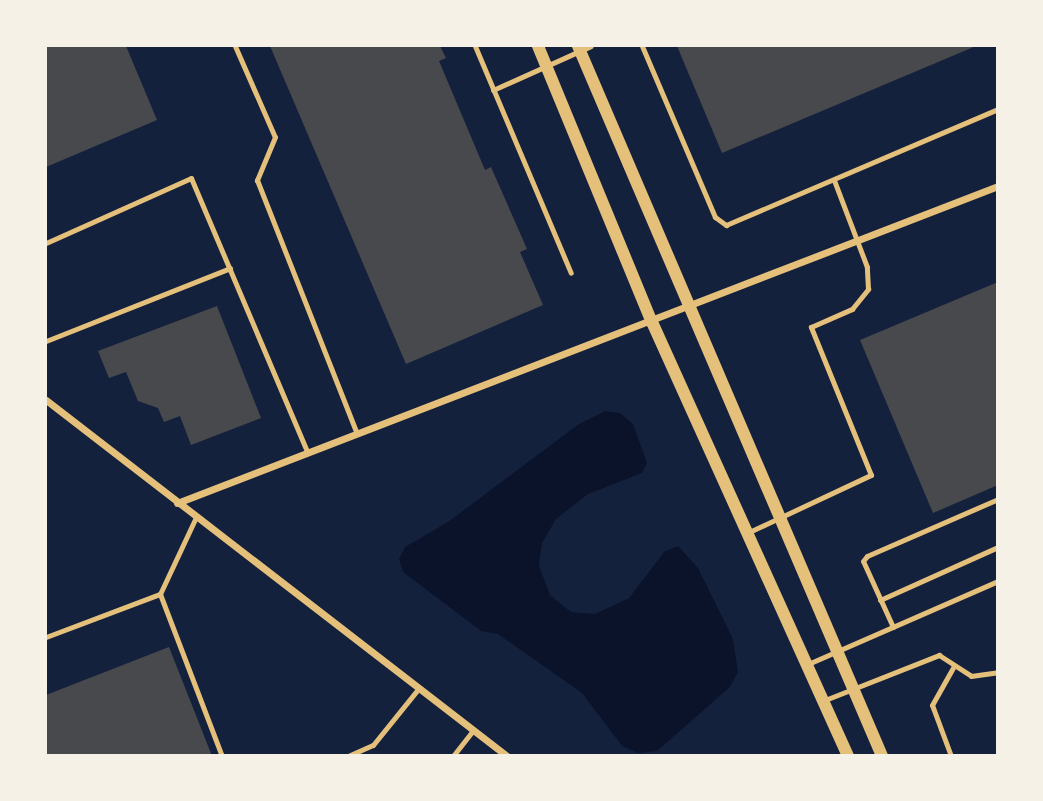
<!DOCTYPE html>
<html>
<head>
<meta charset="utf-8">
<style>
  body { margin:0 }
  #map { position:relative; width:1043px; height:801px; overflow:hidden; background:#14213d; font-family:"Archivo Narrow",sans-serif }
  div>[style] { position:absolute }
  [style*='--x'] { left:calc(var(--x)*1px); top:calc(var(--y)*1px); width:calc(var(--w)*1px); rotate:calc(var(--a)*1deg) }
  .water>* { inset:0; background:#0b132b }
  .building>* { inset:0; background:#48494c }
  .service>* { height:5px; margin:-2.5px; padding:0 2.5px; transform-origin:2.5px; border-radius:2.5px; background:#e5c07b }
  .minor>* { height:7px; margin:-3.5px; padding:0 3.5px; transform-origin:3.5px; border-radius:3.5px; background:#e5c07b }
  .tertiary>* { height:12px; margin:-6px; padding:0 6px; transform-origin:6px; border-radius:6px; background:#e5c07b }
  span { translate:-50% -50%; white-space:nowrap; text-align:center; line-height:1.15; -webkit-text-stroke:6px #f6f1e7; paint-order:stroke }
  .frame { position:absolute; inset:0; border:47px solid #f6f1e7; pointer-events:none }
</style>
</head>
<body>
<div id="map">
  <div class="water">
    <div style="clip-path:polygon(605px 411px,620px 413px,633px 424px,647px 463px,642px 473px,588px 494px,556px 519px,542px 543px,539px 566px,550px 595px,571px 612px,595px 614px,629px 598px,665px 551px,678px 546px,698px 568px,733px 639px,738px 672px,730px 687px,657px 751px,638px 753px,622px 746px,582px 693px,498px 634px,481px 631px,403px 572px,399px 559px,405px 547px,448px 522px,579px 424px)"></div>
  </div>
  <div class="building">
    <div style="clip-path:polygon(46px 46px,126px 46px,157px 120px,46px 167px)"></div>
    <div style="clip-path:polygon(270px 46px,440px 46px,446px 58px,439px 61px,485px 170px,491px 167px,527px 249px,520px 252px,543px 305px,406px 364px)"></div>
    <div style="clip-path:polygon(677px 46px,976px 46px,722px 153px)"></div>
    <div style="clip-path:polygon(998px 282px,998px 485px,933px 513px,860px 340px)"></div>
    <div style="clip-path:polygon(217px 306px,261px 418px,191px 445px,180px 416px,164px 422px,158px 408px,138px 401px,126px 372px,109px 378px,98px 351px)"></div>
    <div style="clip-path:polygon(169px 647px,212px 756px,46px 756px,46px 695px)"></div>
  </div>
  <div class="service">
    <div style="--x:235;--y:46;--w:99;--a:66.3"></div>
    <div style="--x:275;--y:137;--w:47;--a:112.7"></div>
    <div style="--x:257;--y:180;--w:273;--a:68.5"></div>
    <div style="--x:475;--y:46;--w:246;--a:67.1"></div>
    <div style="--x:642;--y:46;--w:186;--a:66.9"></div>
    <div style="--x:715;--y:217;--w:14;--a:36"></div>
    <div style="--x:726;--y:225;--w:296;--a:-23.1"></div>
    <div style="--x:493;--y:90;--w:107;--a:-24.2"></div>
    <div style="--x:46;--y:243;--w:159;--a:-24.1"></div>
    <div style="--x:191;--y:178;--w:299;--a:67"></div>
    <div style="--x:46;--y:341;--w:198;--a:-21.6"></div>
    <div style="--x:747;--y:533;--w:137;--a:-25.1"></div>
    <div style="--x:871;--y:475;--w:160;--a:-112.1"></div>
    <div style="--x:811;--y:327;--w:45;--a:-23.7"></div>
    <div style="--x:852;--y:309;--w:26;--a:-51"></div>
    <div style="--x:868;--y:289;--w:22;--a:-93"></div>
    <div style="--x:867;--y:267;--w:93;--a:-110.8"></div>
    <div style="--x:160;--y:594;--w:173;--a:69.1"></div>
    <div style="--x:880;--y:600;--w:129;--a:-24.2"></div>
    <div style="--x:893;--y:627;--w:72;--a:-114.4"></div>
    <div style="--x:863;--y:561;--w:6;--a:-51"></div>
    <div style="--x:867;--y:556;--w:143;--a:-23.5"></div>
    <div style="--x:46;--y:637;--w:122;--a:-20.7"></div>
    <div style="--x:160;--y:594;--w:85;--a:-64.9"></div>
    <div style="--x:808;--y:664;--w:207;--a:-23.6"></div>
    <div style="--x:825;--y:700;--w:123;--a:-21.5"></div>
    <div style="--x:939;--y:655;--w:38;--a:33"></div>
    <div style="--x:971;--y:676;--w:27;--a:-8"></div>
    <div style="--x:348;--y:756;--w:27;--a:-24"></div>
    <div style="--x:373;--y:745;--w:73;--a:-51.1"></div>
    <div style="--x:453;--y:756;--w:33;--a:-52"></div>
    <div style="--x:951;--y:756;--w:54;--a:-110.4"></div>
    <div style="--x:932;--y:705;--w:45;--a:-60.6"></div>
  </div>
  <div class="minor">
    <div style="--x:46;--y:400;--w:582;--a:37.68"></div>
    <div style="--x:177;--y:503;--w:880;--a:-21.11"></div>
  </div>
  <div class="tertiary">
    <div style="--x:538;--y:46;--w:299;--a:67.6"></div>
    <div style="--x:652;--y:322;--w:476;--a:65.7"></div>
    <div style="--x:578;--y:46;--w:772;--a:66.82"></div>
  </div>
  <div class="frame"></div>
</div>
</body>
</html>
